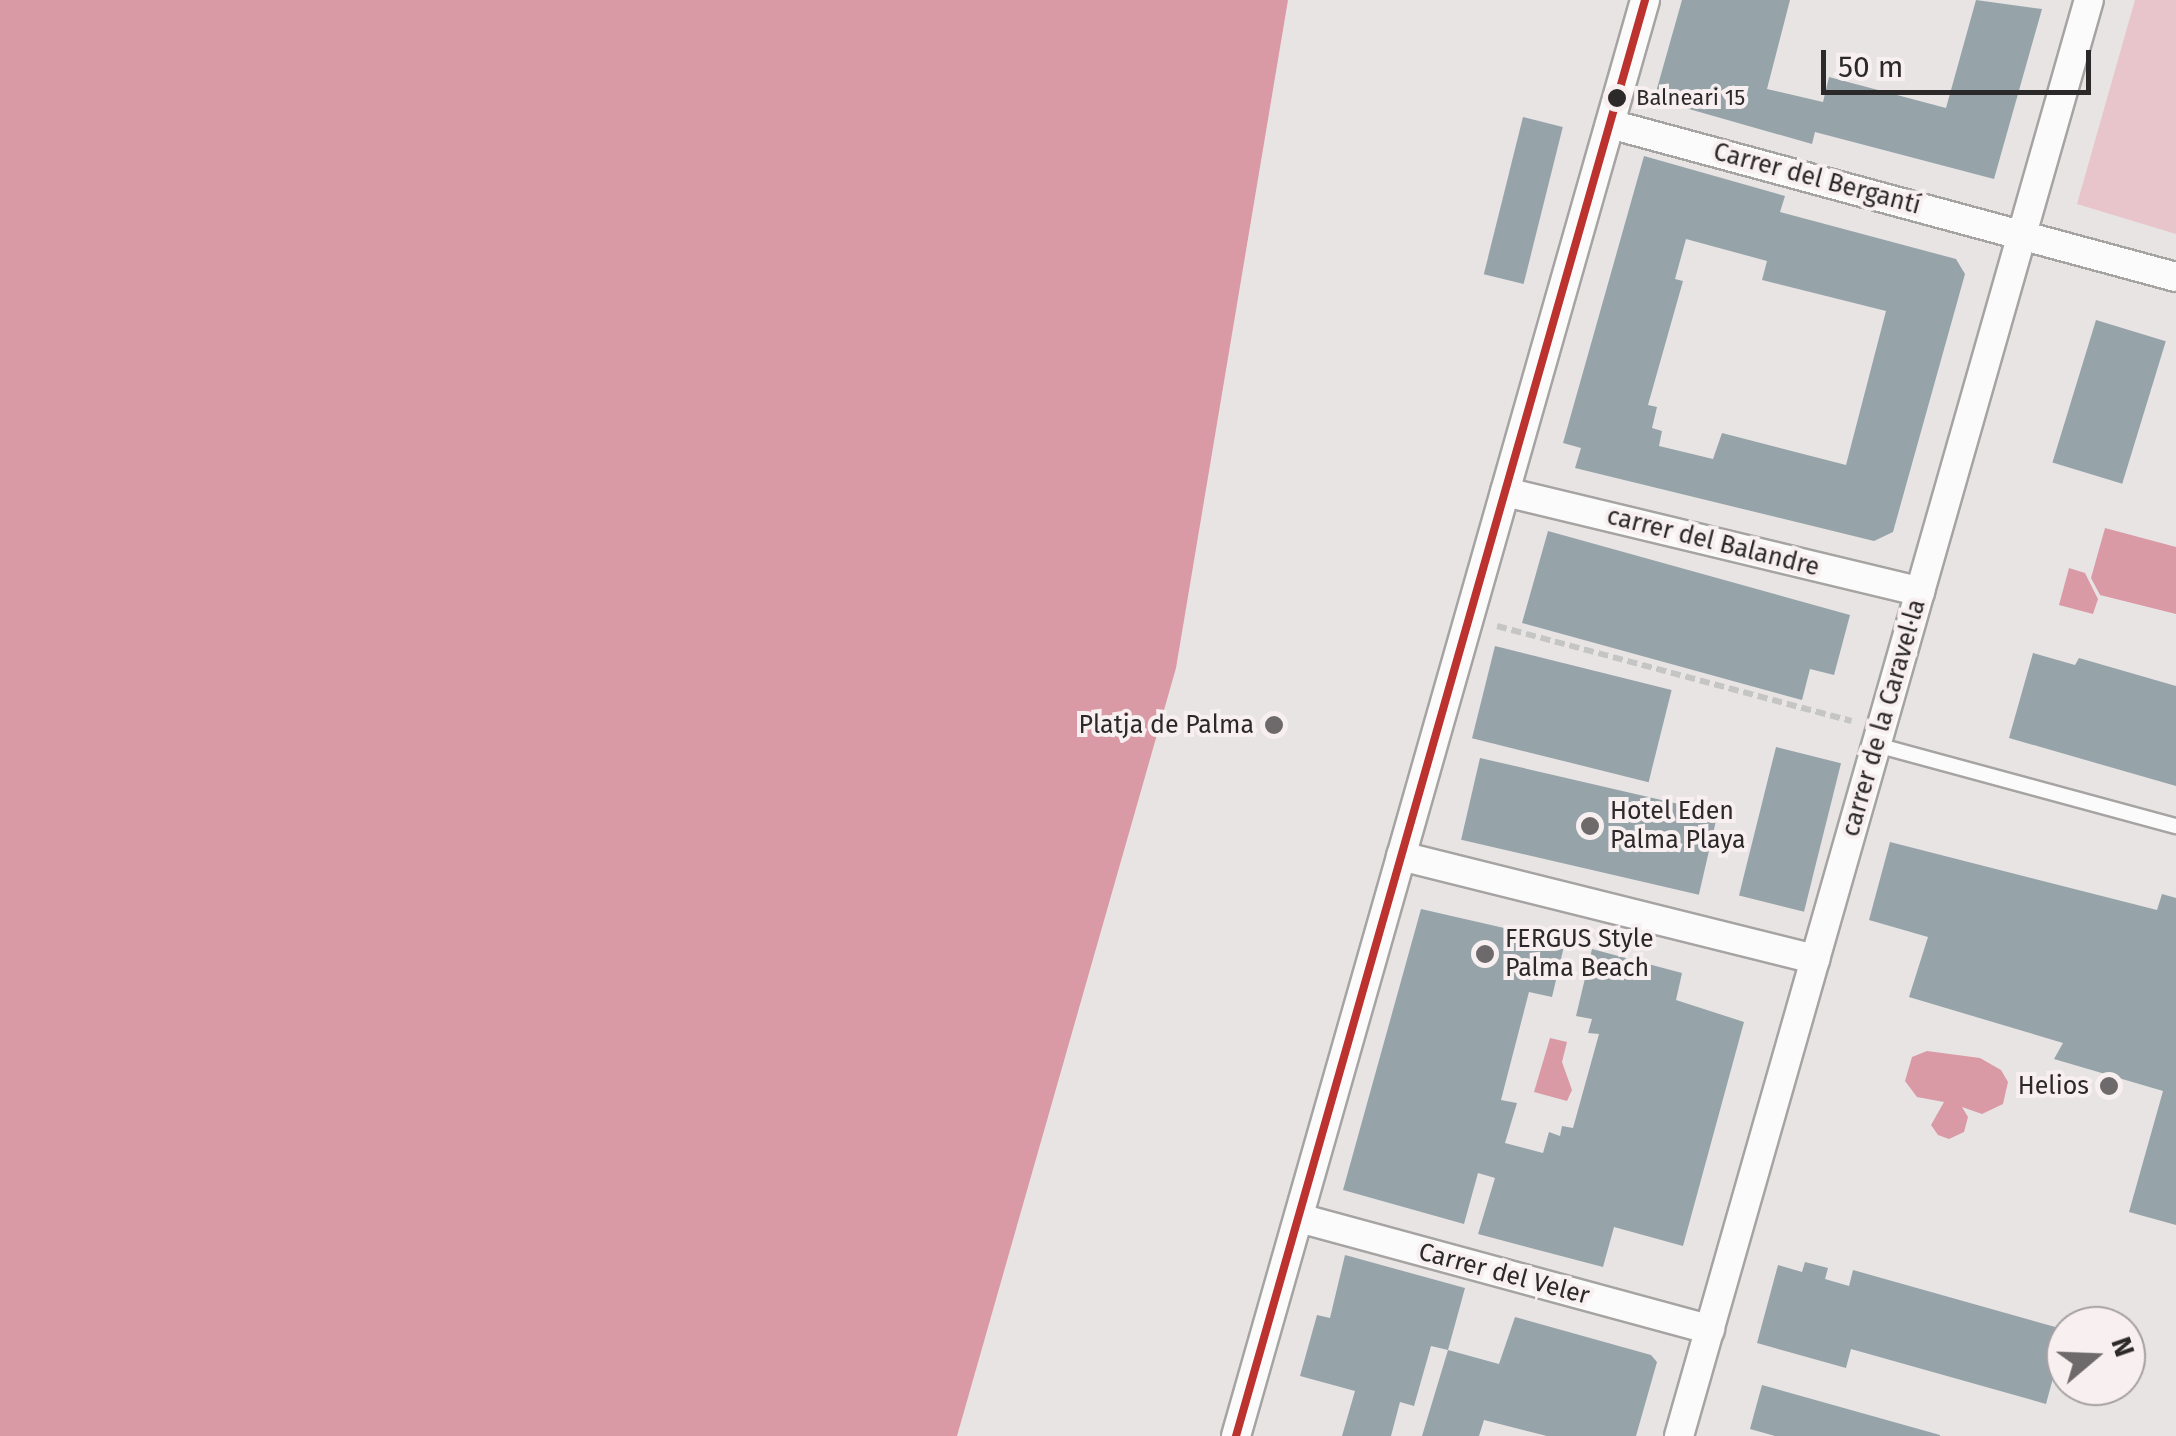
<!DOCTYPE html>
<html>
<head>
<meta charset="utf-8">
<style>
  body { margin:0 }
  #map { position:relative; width:2176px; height:1436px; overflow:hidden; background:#e8e4e4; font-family:"Fira Sans",sans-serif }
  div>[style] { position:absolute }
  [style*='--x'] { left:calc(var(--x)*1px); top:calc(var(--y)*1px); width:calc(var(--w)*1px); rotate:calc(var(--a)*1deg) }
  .green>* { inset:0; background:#e7c5ca }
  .water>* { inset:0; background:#d99aa6 }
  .building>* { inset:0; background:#96a4aa; transform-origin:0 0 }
  .path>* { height:6px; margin-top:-3px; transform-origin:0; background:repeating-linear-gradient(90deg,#c6c5c5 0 10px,transparent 0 15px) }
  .roads { filter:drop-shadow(2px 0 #a6a3a3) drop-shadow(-2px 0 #a6a3a3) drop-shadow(0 2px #a6a3a3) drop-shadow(0 -2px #a6a3a3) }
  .lane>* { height:14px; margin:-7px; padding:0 7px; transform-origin:7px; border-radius:7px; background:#fcfbfb }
  .street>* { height:28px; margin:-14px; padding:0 14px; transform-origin:14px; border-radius:14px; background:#fcfbfb }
  .bus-1>* { height:8px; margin:-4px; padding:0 4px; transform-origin:4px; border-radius:4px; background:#bb322f }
  .dots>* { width:28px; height:28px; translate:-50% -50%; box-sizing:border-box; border:5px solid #f8eff0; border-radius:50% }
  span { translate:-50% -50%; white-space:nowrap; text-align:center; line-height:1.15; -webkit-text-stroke:8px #f8eff0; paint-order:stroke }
  .bus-label { font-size:22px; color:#2c292a }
  .left { translate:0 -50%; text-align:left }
  .street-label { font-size:25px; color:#2c292a }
  .poi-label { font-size:25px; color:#2c292a }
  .right { translate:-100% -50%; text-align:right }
  .north { position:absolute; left:2046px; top:1306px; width:100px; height:100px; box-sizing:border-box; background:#f8eff0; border:2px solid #a6a0a1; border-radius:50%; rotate:71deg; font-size:28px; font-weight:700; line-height:40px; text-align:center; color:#2c292a }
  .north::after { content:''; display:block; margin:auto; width:35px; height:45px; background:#6e6a6b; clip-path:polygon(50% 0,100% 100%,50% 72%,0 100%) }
  .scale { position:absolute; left:1821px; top:50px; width:270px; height:45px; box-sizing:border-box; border:5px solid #2c292a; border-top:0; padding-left:12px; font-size:30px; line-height:35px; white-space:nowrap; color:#2c292a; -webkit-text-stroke:8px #f8eff0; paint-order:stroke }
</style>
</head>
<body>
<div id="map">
  <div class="green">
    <div style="clip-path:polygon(2135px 0,2176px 0,2176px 234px,2077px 204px)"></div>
  </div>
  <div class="water">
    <div style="clip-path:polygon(0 0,1288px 0,1176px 668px,957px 1436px,0 1436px)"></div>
    <div style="clip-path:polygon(2105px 528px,2176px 547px,2176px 614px,2100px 595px,2091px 578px)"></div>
    <div style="clip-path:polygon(2069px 568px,2085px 573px,2098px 599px,2093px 614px,2059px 605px)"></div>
    <div style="clip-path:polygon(1550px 1038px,1567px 1042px,1562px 1062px,1572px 1090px,1567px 1101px,1534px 1092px)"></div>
    <div style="clip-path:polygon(1927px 1051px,1980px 1058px,2001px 1070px,2008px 1082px,2003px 1104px,1982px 1114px,1962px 1107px,1968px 1117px,1964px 1132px,1949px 1139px,1938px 1135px,1931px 1125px,1944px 1102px,1917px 1097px,1905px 1081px,1912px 1057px)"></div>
  </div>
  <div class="building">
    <div style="clip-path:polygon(1682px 0,1790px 0,1767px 89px,1823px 102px,1829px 77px,1946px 108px,1976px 0,2042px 9px,1994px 179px,1815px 132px,1812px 144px,1654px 99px)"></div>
    <div style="left:1523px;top:117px;width:41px;height:162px;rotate:14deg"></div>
    <div style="clip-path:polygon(evenodd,1644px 156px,1785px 196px,1780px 212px,1956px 259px,1965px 274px,1893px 532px,1874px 541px,1575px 468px,1581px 448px,1563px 443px,1644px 156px,1686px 239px,1767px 261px,1762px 280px,1886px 311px,1846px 465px,1722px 433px,1713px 459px,1659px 446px,1662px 431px,1652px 428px,1657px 407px,1648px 405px,1683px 281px,1675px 279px,1686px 239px)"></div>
    <div style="left:2096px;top:320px;width:73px;height:149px;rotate:17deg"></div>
    <div style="clip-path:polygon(1548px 531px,1850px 615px,1834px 675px,1810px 669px,1802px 700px,1522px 623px)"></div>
    <div style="left:1495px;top:646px;width:182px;height:95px;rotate:14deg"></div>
    <div style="clip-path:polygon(2033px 653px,2075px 665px,2079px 658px,2176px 686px,2176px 786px,2009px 738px)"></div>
    <div style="left:1776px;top:747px;width:67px;height:153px;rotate:14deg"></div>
    <div style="left:1480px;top:758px;width:244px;height:84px;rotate:13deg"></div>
    <div style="clip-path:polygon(1890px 842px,2157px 910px,2162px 894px,2176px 898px,2176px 1225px,2129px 1212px,2163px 1091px,2054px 1059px,2063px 1043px,1909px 997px,1928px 937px,1869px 920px)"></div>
    <div style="clip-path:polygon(1421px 909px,1565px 942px,1552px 997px,1529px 992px,1501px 1100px,1517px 1103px,1505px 1143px,1543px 1153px,1549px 1132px,1560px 1136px,1562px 1126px,1573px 1128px,1599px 1034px,1588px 1033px,1592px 1019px,1576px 1016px,1592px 949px,1682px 973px,1676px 1000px,1744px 1022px,1683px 1246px,1614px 1227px,1603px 1267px,1478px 1234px,1495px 1178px,1478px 1173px,1464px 1224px,1343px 1190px)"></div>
    <div style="clip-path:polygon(1345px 1255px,1465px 1288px,1448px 1350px,1431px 1346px,1414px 1406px,1400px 1402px,1391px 1436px,1342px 1436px,1355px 1391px,1300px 1376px,1317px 1315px,1330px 1318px)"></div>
    <div style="clip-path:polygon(1805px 1262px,1828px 1268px,1825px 1279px,1849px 1286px,1853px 1270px,2066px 1330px,2046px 1404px,1851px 1349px,1846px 1368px,1757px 1343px,1778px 1265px,1802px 1272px)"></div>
    <div style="clip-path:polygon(1515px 1317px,1651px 1355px,1657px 1362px,1636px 1436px,1547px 1436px,1484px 1420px,1479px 1436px,1422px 1436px,1448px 1350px,1499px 1364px)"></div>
    <div style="clip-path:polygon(1762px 1385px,1940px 1435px,1940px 1436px,1775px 1436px,1750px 1429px)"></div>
  </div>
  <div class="path">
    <div style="--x:1497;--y:626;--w:367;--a:15"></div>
  </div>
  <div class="roads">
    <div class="lane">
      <div style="--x:1877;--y:745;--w:310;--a:15.2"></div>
    </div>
    <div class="street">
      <div style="--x:1610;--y:124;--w:586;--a:15.13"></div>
      <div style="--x:1505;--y:492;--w:427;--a:13.5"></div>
      <div style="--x:1401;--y:856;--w:427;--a:14"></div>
      <div style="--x:1299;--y:1218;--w:426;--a:15.2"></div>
      <div style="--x:1236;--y:1436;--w:1493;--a:-74.1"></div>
      <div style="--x:1679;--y:1436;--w:1493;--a:-74.07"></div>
    </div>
  </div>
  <div class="bus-1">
    <div style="--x:1236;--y:1436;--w:1493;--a:-74.1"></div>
  </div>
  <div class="dots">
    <div style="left:1617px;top:98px;background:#2c292a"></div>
    <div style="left:1274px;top:725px;background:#6e6a6b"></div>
    <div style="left:1590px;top:826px;background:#6e6a6b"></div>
    <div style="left:1485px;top:954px;background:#6e6a6b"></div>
    <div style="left:2109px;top:1086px;background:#6e6a6b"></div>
  </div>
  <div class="bus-label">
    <span class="left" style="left:1636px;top:98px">Balneari 15</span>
  </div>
  <div class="street-label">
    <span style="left:1817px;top:179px;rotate:15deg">Carrer del Bergantí</span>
    <span style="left:1713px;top:542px;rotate:14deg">carrer del Balandre</span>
    <span style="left:1884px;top:718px;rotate:-74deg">carrer de la Caravel·la</span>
    <span style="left:1504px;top:1274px;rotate:15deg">Carrer del Veler</span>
  </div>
  <div class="poi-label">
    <span class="right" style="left:1254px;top:725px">Platja de Palma</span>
    <span class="left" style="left:1610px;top:826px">Hotel Eden<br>Palma Playa</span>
    <span class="left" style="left:1505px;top:954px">FERGUS Style<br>Palma Beach</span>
    <span class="right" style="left:2089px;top:1086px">Helios</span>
  </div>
  <div class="north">N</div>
  <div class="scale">50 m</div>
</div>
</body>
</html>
